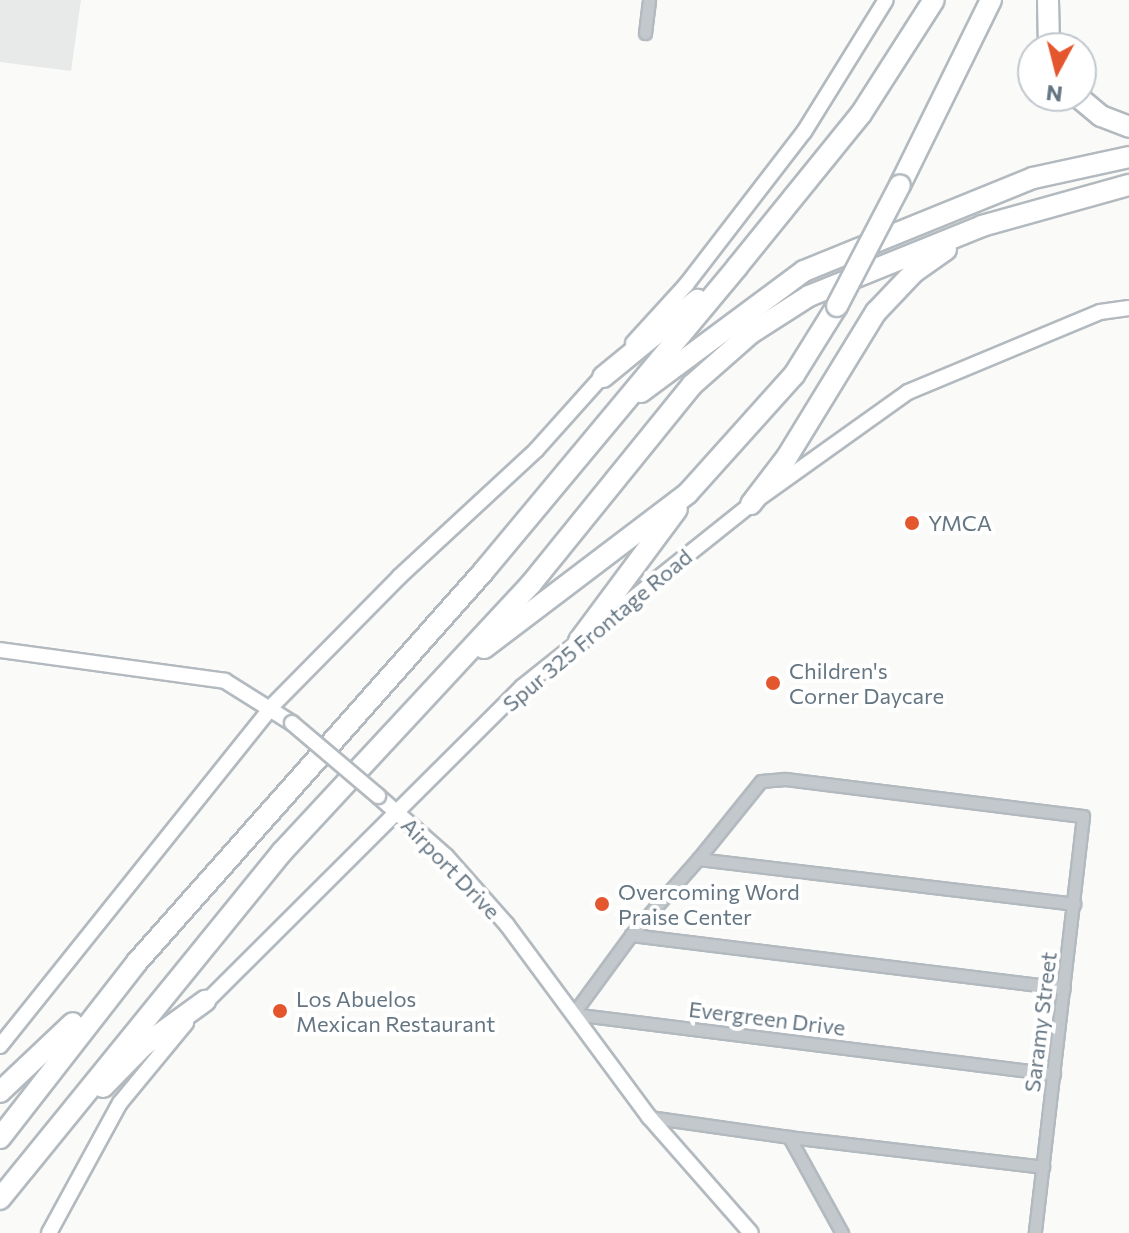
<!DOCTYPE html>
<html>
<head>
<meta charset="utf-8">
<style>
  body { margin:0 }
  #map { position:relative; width:1129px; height:1233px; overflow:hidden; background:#fafaf8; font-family:Commissioner,sans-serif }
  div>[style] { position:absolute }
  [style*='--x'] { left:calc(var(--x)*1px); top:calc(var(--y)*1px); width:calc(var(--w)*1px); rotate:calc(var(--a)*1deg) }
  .built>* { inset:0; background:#e8e9e9 }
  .roads { filter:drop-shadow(2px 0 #b3babf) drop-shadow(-2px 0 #b3babf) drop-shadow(0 2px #b3babf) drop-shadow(0 -2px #b3babf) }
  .street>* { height:11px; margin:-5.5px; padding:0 5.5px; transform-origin:5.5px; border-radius:5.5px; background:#c3c8cc }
  .secondary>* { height:14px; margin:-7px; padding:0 7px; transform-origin:7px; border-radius:7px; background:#fff }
  .highway>* { height:20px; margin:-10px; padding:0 10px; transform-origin:10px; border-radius:10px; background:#fff }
  .bridges { filter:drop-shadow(2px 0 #b3babf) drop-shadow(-2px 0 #b3babf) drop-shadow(0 2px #b3babf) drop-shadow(0 -2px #b3babf) }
  .secondary-bridge>* { height:14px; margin:-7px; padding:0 7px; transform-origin:7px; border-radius:7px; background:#fff }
  .highway-bridge>* { height:20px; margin:-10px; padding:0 10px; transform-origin:10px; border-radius:10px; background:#fff }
  .dots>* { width:22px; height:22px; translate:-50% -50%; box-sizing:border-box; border:4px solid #fff; border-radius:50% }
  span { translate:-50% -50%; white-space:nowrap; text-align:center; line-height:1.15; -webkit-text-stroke:8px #fff; paint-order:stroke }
  .poi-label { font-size:22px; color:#657683 }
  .left { translate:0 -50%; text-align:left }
  .street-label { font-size:22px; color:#657683 }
  .north { position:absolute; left:1017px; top:32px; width:80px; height:80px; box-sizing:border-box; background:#fff; border:2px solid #c1c8cd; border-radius:50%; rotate:187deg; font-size:22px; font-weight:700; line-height:32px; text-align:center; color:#657683 }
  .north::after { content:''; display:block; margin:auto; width:28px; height:36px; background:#e4572e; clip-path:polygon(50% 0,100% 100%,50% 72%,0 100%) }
</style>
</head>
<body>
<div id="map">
  <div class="built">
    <div style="clip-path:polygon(0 0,81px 0,71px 71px,0 62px)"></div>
  </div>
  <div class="roads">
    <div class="street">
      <div style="--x:645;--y:33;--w:33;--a:-83"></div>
      <div style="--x:698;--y:859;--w:100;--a:-51.1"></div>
      <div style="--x:761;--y:781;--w:24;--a:-5"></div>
      <div style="--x:785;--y:779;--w:300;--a:7.1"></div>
      <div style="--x:1083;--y:816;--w:420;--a:96.6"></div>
      <div style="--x:631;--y:935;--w:436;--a:7"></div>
      <div style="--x:1054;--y:1074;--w:485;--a:-172.9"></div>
      <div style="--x:573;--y:1014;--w:98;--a:-53.7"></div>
      <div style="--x:631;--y:935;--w:101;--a:-48.6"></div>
      <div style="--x:698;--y:859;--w:379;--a:6.8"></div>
      <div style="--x:649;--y:1117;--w:141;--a:8.1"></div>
      <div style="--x:789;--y:1137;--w:110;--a:61.1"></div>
      <div style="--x:789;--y:1137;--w:256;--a:6.7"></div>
    </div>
    <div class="secondary">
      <div style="--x:633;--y:343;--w:79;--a:-47.6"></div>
      <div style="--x:686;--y:285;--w:193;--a:-52.4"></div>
      <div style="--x:804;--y:132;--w:155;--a:-58.2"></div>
      <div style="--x:0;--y:650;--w:227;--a:7.8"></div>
      <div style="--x:225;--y:681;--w:79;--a:32.1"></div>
      <div style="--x:378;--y:796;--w:91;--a:41.4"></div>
      <div style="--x:446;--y:856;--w:92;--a:48.5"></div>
      <div style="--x:507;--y:925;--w:239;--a:53.5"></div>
      <div style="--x:649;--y:1117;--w:154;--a:48.7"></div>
      <div style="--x:200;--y:1008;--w:455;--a:-44.9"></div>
      <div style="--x:522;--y:687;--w:293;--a:-38.6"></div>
      <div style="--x:751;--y:504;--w:193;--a:-35.5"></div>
      <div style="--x:908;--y:392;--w:208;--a:-22.6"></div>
      <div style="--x:1100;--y:312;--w:29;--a:-8"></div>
      <div style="--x:0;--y:1046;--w:435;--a:-51.3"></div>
      <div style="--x:272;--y:706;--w:181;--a:-45.4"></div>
      <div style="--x:399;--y:577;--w:188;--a:-42.8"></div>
      <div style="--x:537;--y:449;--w:106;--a:-48.1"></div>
      <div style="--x:49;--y:1233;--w:148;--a:-61.4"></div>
      <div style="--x:120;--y:1103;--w:104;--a:-50.5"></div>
    </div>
    <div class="highway">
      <div style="--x:1048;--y:0;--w:48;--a:88.8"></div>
      <div style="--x:1077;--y:96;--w:31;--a:40"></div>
      <div style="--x:1101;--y:116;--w:30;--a:21"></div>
      <div style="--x:900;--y:185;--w:206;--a:-63.8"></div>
      <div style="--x:603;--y:377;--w:122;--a:-39.3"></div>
      <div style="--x:641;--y:392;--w:203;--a:-36.6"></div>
      <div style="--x:804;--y:271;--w:247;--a:-22.1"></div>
      <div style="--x:1033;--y:178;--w:98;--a:-12.3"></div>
      <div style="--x:751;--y:504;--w:59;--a:-52.5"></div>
      <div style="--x:787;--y:457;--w:170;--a:-58.5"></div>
      <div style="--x:876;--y:312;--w:55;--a:-46.5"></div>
      <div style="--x:914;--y:272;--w:39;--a:-35"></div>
      <div style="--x:579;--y:641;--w:164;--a:-53.4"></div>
      <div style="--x:484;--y:648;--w:256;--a:-37.2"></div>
      <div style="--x:688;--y:493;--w:159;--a:-48.1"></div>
      <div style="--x:794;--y:375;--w:81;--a:-58.1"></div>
      <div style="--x:103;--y:1087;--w:57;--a:-45.7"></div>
      <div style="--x:143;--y:1046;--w:77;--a:-36"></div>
      <div style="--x:0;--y:1092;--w:100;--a:-43.4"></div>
      <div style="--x:0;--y:1138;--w:223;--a:-52.1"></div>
      <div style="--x:137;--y:962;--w:521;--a:-48.42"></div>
      <div style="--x:483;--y:572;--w:397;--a:-50.2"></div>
      <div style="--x:737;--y:267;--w:197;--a:-51"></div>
      <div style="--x:861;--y:114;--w:135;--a:-57.4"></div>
      <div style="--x:0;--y:1199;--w:447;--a:-50.9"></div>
      <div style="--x:282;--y:852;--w:366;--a:-47.1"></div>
      <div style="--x:531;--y:584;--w:256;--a:-51"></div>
      <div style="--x:692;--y:385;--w:79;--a:-41.4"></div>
      <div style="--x:751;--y:333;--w:69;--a:-32.5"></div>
      <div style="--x:809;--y:296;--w:187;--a:-22"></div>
      <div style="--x:982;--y:226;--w:153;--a:-15.6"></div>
    </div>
  </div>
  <div class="bridges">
    <div class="secondary-bridge">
      <div style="--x:292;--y:723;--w:113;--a:40.3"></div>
    </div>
    <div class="highway-bridge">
      <div style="--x:837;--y:306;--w:136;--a:-62.5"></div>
    </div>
  </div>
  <div class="dots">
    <div style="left:912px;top:523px;background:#e4572e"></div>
    <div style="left:773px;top:683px;background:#e4572e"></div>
    <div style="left:602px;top:904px;background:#e4572e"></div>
    <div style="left:280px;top:1011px;background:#e4572e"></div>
  </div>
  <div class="poi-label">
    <span class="left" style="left:928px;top:523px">YMCA</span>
    <span class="left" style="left:789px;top:683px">Children's<br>Corner Daycare</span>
    <span class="left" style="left:618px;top:904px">Overcoming Word<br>Praise Center</span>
    <span class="left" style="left:296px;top:1011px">Los Abuelos<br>Mexican Restaurant</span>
  </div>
  <div class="street-label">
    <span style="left:597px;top:630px;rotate:-40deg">Spur 325 Frontage Road</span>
    <span style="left:451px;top:868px;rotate:46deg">Airport Drive</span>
    <span style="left:767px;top:1018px;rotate:7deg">Evergreen Drive</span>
    <span style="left:1040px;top:1022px;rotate:-83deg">Saramy Street</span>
  </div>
  <div class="north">N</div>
</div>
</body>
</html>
